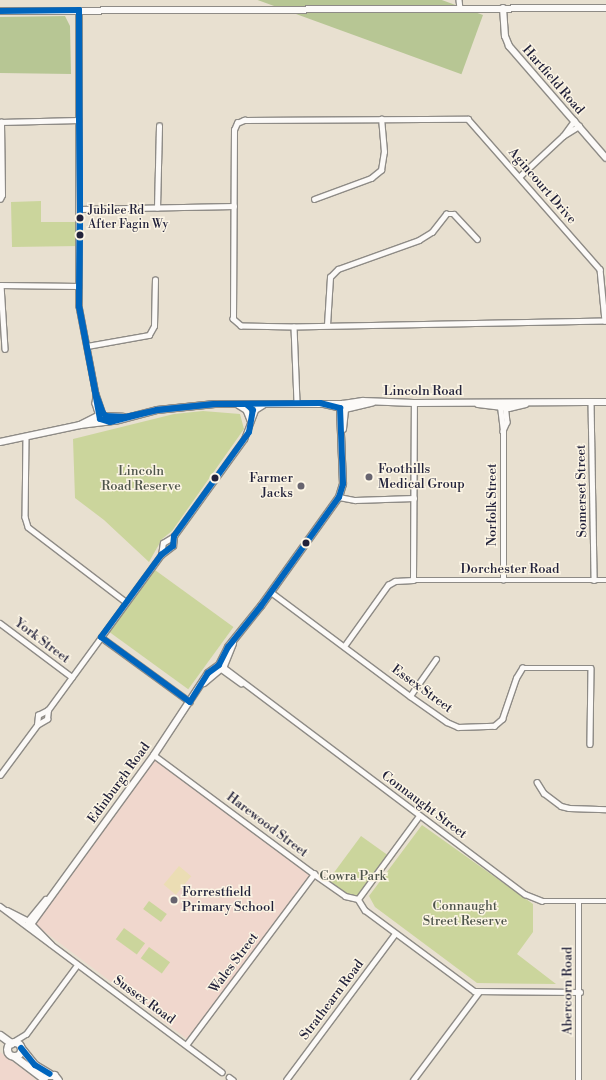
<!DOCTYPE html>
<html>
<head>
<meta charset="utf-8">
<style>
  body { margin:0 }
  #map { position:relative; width:606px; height:1080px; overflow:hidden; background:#e8e0d0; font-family:"Libre Bodoni",serif }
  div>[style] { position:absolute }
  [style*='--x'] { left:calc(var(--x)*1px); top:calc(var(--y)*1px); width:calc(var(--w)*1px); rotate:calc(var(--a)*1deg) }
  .built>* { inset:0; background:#f0d7cd; transform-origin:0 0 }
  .green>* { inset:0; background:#cbd59c; transform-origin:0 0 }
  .forest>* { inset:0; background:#b7c694; transform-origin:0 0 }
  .sand>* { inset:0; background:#ebddb4; transform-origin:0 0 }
  .roads { filter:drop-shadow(1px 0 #8e8b86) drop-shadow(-1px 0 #8e8b86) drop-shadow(0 1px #8e8b86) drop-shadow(0 -1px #8e8b86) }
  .minor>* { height:4.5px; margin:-2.25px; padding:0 2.25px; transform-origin:2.25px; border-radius:2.25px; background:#fcfaf8 }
  .tertiary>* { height:6px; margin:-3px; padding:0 3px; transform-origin:3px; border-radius:3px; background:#fcfaf8 }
  .secondary>* { height:7px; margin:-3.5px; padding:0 3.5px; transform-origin:3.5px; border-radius:3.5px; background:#fcfaf8 }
  .secondary>.ring { margin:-3.5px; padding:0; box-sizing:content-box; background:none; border:7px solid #fcfaf8; border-radius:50% }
  .bus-1>* { height:6px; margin:-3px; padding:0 3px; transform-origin:3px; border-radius:3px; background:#0065bd }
  .dots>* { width:11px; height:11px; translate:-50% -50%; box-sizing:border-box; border:2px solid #fcf5e5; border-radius:50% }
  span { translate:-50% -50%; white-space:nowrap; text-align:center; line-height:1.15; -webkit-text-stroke:3px #fcf5e5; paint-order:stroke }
  .bus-label { font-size:12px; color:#22223b }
  .left { translate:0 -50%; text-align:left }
  .street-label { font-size:13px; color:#22223b }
  .poi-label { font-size:13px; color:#22223b }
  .right { translate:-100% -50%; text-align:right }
  .park-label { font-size:13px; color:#4e554b }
</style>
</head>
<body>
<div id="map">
  <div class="built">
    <div style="left:154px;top:755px;width:199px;height:207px;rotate:37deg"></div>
    <div style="clip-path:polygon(0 1052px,34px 1078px,35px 1080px,0 1080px)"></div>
  </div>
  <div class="green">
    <div style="clip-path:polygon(41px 201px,41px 222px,80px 222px,79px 246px,12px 247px,11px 202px)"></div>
    <div style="clip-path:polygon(203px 411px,240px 414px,244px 429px,172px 531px,162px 539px,149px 562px,104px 520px,75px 498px,73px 439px,174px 414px)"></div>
    <div style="left:155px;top:570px;width:97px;height:77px;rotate:36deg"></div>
    <div style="clip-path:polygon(422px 825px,533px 904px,533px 932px,517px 954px,556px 984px,477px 983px,375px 907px,369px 896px)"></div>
    <div style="clip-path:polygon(361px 836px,389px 856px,358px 899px,345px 896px,327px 882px)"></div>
    <div style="left:149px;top:901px;width:22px;height:10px;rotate:36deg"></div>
    <div style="left:124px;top:928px;width:26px;height:14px;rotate:36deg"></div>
    <div style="left:149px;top:947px;width:26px;height:14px;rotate:36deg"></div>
  </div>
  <div class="forest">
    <div style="left:483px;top:15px;width:63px;height:394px;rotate:110deg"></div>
    <div style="clip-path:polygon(65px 16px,70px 26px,71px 74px,0 73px,0 17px)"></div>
  </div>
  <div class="sand">
    <div style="left:179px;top:866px;width:16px;height:24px;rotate:40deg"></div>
  </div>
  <div class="roads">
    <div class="minor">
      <div style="--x:459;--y:0;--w:8;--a:83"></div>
      <div style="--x:79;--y:10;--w:296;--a:90"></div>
      <div style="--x:79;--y:306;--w:90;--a:79.1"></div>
      <div style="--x:96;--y:394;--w:24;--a:71"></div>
      <div style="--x:468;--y:119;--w:200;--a:48.7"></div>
      <div style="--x:600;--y:269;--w:52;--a:84.5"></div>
      <div style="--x:605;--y:321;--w:311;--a:178.9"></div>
      <div style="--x:294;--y:327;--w:53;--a:-178.9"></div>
      <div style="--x:241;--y:326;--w:11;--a:-139"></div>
      <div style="--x:233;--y:319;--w:189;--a:-89.7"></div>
      <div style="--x:234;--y:130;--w:8;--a:-67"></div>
      <div style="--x:237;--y:123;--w:8;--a:-23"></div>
      <div style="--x:244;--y:120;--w:224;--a:-0.3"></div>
      <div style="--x:0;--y:122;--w:79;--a:-1.5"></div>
      <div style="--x:563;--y:136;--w:19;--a:-54"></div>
      <div style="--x:519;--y:177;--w:60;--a:-43"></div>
      <div style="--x:563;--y:136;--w:19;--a:-32"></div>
      <div style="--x:0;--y:199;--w:4;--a:-63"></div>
      <div style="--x:2;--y:195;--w:73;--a:-90.8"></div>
      <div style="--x:314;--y:199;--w:61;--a:-20.2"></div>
      <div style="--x:371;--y:178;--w:13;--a:-39"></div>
      <div style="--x:381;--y:170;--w:18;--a:-81"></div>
      <div style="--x:384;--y:152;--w:33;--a:-95"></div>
      <div style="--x:157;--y:208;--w:82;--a:-88.6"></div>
      <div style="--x:80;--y:209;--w:154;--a:-1.1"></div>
      <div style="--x:0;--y:285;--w:79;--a:0.7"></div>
      <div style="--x:1;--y:285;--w:64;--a:86.4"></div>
      <div style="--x:327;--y:325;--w:48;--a:-86.4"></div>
      <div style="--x:330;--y:277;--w:11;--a:-45"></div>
      <div style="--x:338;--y:269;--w:86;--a:-19.7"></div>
      <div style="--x:419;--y:240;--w:15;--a:-32"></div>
      <div style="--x:432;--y:232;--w:23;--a:-52"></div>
      <div style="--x:446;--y:214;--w:8;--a:0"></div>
      <div style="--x:454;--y:214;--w:34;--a:47"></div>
      <div style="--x:294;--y:327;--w:76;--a:87.7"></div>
      <div style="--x:87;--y:346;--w:63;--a:-10.1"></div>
      <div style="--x:149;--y:335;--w:10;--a:-61"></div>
      <div style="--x:154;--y:326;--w:46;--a:-88.8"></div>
      <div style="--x:96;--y:394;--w:9;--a:96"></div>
      <div style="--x:95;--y:403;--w:17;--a:73"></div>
      <div style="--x:591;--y:401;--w:179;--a:89"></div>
      <div style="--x:238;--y:405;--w:9;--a:32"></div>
      <div style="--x:246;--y:410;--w:11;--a:68"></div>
      <div style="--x:26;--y:437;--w:80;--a:90.7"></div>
      <div style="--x:25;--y:517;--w:10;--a:73"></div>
      <div style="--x:28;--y:527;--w:123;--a:37.4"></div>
      <div style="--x:339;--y:497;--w:16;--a:11"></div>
      <div style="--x:355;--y:500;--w:59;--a:-1.9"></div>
      <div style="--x:161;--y:555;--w:12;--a:-81"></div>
      <div style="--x:163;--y:543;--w:13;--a:-32"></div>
      <div style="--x:174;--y:536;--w:120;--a:-54.2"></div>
      <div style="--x:244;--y:439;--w:31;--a:-69"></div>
      <div style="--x:255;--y:410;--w:9;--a:-32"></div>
      <div style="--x:413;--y:580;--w:193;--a:0"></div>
      <div style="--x:503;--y:580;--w:149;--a:-90"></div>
      <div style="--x:503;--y:431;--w:23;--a:-97"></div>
      <div style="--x:500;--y:408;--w:7;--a:-45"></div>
      <div style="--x:505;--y:403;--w:19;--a:84"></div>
      <div style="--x:507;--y:422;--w:10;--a:114"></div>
      <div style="--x:271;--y:592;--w:174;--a:36.8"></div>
      <div style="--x:410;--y:696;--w:45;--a:35.1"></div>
      <div style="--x:447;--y:722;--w:12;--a:24"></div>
      <div style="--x:458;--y:727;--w:36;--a:-2"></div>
      <div style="--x:494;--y:726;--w:11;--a:-41"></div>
      <div style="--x:502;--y:719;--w:43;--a:-71.1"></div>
      <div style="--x:516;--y:678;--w:12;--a:-59"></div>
      <div style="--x:522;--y:668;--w:69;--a:0"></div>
      <div style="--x:591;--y:668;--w:76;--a:90.8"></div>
      <div style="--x:0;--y:623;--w:90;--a:36.9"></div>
      <div style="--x:101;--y:637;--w:110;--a:36.1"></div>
      <div style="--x:345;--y:645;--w:74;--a:-54.4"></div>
      <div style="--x:388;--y:585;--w:8;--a:-30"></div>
      <div style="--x:395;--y:581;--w:18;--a:-3"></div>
      <div style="--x:413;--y:580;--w:177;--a:-89.7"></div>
      <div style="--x:222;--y:666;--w:379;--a:37"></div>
      <div style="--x:525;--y:894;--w:18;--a:22"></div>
      <div style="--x:542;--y:901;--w:64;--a:0"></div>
      <div style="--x:220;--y:668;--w:26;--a:36"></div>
      <div style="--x:410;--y:696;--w:45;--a:-54.9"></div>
      <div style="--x:37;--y:725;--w:10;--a:-84"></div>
      <div style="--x:38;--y:715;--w:11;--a:-27"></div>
      <div style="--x:154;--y:755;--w:199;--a:36.6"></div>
      <div style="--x:314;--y:874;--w:38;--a:35"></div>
      <div style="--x:345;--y:896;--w:13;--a:13"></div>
      <div style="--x:358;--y:899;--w:13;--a:58"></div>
      <div style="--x:365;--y:910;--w:136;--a:36.6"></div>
      <div style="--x:474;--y:991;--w:106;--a:0.5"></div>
      <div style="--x:0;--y:775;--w:62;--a:-53.5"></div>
      <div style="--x:37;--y:725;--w:12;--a:-31"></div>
      <div style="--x:47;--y:719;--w:9;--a:-84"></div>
      <div style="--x:48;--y:710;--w:192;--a:-53.9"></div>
      <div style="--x:161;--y:555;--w:15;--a:-37"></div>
      <div style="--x:173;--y:546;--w:10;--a:-84"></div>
      <div style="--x:537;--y:782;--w:13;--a:58"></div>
      <div style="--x:544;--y:793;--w:21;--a:37"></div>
      <div style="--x:561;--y:806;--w:8;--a:14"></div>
      <div style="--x:569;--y:808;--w:37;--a:2"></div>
      <div style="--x:358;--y:899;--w:103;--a:-53.7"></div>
      <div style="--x:578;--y:901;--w:179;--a:89.7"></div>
      <div style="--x:0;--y:906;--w:277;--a:36.8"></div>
      <div style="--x:7;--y:910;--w:25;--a:27"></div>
      <div style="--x:29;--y:921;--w:32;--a:46"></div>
      <div style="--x:13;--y:1042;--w:15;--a:-32"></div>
      <div style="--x:26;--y:1034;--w:86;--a:-53.5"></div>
      <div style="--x:186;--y:1045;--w:214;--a:-53.2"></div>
      <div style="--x:229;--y:1077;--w:5;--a:37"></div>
      <div style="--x:286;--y:1080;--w:182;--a:-53.3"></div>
      <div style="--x:413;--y:1080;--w:109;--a:-53.2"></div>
    </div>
    <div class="tertiary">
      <div style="--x:503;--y:8;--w:28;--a:86"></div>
      <div style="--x:505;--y:36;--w:11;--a:68"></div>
      <div style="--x:509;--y:46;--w:148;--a:49.1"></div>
      <div style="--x:0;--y:11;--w:606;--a:-0.28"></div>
      <div style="--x:324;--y:404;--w:22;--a:13"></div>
      <div style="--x:345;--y:409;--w:28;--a:-13"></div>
      <div style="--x:478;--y:404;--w:31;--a:7"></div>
      <div style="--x:509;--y:408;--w:17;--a:-13"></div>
      <div style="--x:80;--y:425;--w:35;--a:-7"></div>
      <div style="--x:115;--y:421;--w:43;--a:-14.7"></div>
      <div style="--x:157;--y:410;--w:58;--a:-5.9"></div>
      <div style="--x:215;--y:404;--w:128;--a:0"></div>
      <div style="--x:343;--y:404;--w:20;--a:-9"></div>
      <div style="--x:363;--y:401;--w:51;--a:2.2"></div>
      <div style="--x:414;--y:403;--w:192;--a:-0.3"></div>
      <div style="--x:343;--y:429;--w:20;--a:-84"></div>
      <div style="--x:0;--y:442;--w:82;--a:-12"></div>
      <div style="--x:80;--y:425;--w:20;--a:-27"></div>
      <div style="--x:98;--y:416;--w:25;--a:2"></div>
      <div style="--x:204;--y:683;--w:26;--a:-40"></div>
      <div style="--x:224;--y:666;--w:24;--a:-68"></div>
      <div style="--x:29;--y:927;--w:213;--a:-54"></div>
      <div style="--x:154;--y:755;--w:98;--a:-56.6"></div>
      <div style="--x:208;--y:673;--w:14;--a:-36"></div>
      <div style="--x:219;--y:665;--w:20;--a:-63"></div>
      <div style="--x:228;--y:647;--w:53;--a:-51.2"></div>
      <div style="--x:261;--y:606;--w:134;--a:-54.4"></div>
      <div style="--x:339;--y:497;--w:14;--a:-73"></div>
      <div style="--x:343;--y:484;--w:76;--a:-92.3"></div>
      <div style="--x:340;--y:408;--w:5;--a:-53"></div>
      <div style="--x:29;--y:927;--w:6;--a:-90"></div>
      <div style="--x:29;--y:921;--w:27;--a:-51"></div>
    </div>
    <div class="secondary">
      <div style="--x:0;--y:1035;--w:14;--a:36"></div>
      <div class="ring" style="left:7px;top:1042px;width:7px;height:7px"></div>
      <div style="--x:21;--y:1048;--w:22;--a:51"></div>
      <div style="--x:35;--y:1065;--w:17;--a:31"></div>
      <div style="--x:15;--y:1057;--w:36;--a:37"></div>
      <div style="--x:47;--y:1075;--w:7;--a:0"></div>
      <div style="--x:54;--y:1075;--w:6;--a:51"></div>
    </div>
  </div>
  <div class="bus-1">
    <div style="--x:79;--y:10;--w:199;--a:89.7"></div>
    <div style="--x:80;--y:209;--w:89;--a:-90.6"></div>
    <div style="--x:79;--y:120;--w:110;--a:-90"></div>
    <div style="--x:0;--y:11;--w:79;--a:-0.7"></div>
    <div style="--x:79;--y:306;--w:90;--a:79.1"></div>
    <div style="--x:96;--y:394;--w:20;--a:70"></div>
    <div style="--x:103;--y:413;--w:4;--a:45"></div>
    <div style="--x:106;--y:416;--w:19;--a:3"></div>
    <div style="--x:125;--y:417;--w:33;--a:-12"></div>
    <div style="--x:79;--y:306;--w:115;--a:79.5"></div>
    <div style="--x:100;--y:419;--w:10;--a:17"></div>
    <div style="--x:110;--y:422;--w:49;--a:-14.3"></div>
    <div style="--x:79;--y:306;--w:97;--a:-89.4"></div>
    <div style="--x:79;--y:306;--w:97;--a:-89.4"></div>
    <div style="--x:320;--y:403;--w:21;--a:14"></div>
    <div style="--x:340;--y:408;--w:76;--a:87.7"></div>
    <div style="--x:343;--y:484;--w:14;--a:107"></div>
    <div style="--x:339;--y:497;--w:134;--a:125.6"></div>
    <div style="--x:261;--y:606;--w:53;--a:128.8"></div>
    <div style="--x:228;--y:647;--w:20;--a:117"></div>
    <div style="--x:219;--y:665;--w:14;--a:144"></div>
    <div style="--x:208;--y:673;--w:34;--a:122"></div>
    <div style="--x:190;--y:702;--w:110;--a:-143.9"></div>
    <div style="--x:101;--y:637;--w:102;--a:-53.8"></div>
    <div style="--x:161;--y:555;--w:15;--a:-37"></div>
    <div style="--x:173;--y:546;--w:10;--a:-84"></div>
    <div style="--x:174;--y:536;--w:128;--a:-54.2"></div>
    <div style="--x:249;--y:432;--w:22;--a:-80"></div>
    <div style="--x:253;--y:410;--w:9;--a:-139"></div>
    <div style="--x:246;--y:404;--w:31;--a:180"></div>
    <div style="--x:215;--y:404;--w:105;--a:-0.5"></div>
    <div style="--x:157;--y:410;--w:58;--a:-5.9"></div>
    <div style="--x:157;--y:410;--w:58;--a:-5.9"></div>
    <div style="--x:21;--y:1048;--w:22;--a:51"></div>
    <div style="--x:35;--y:1065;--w:17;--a:31"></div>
  </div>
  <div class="dots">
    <div style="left:80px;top:218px;background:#22223b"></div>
    <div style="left:80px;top:235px;background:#22223b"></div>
    <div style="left:369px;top:477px;background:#67646f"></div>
    <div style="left:215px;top:478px;background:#22223b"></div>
    <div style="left:301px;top:486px;background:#67646f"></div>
    <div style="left:306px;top:543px;background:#22223b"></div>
    <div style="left:174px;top:900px;background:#67646f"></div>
  </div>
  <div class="bus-label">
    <span class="left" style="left:88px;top:218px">Jubilee Rd<br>After Fagin Wy</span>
  </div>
  <div class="street-label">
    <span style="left:553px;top:80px;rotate:49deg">Hartfield Road</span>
    <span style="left:542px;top:186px;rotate:49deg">Agincourt Drive</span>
    <span style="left:423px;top:391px">Lincoln Road</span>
    <span style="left:582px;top:491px;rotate:-91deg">Somerset Street</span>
    <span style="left:492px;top:505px;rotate:-90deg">Norfolk Street</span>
    <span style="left:510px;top:569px">Dorchester Road</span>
    <span style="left:42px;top:641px;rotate:37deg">York Street</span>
    <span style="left:422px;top:689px;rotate:36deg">Essex Street</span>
    <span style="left:119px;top:783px;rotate:-54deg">Edinburgh Road</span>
    <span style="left:424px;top:805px;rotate:37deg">Connaught Street</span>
    <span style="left:267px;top:825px;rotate:37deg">Harewood Street</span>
    <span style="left:234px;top:963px;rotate:-53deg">Wales Street</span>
    <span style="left:568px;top:991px;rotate:-90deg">Abercorn Road</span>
    <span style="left:144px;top:1000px;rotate:36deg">Sussex Road</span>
    <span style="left:332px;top:1000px;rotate:-53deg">Strathearn Road</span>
  </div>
  <div class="poi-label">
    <span class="left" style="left:378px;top:477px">Foothills<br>Medical Group</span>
    <span class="right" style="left:293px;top:486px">Farmer<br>Jacks</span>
    <span class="left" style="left:182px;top:900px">Forrestfield<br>Primary School</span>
  </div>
  <div class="park-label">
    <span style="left:141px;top:479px">Lincoln<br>Road Reserve</span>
    <span style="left:353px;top:876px">Cowra Park</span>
    <span style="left:465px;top:914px">Connaught<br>Street Reserve</span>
  </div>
</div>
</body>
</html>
